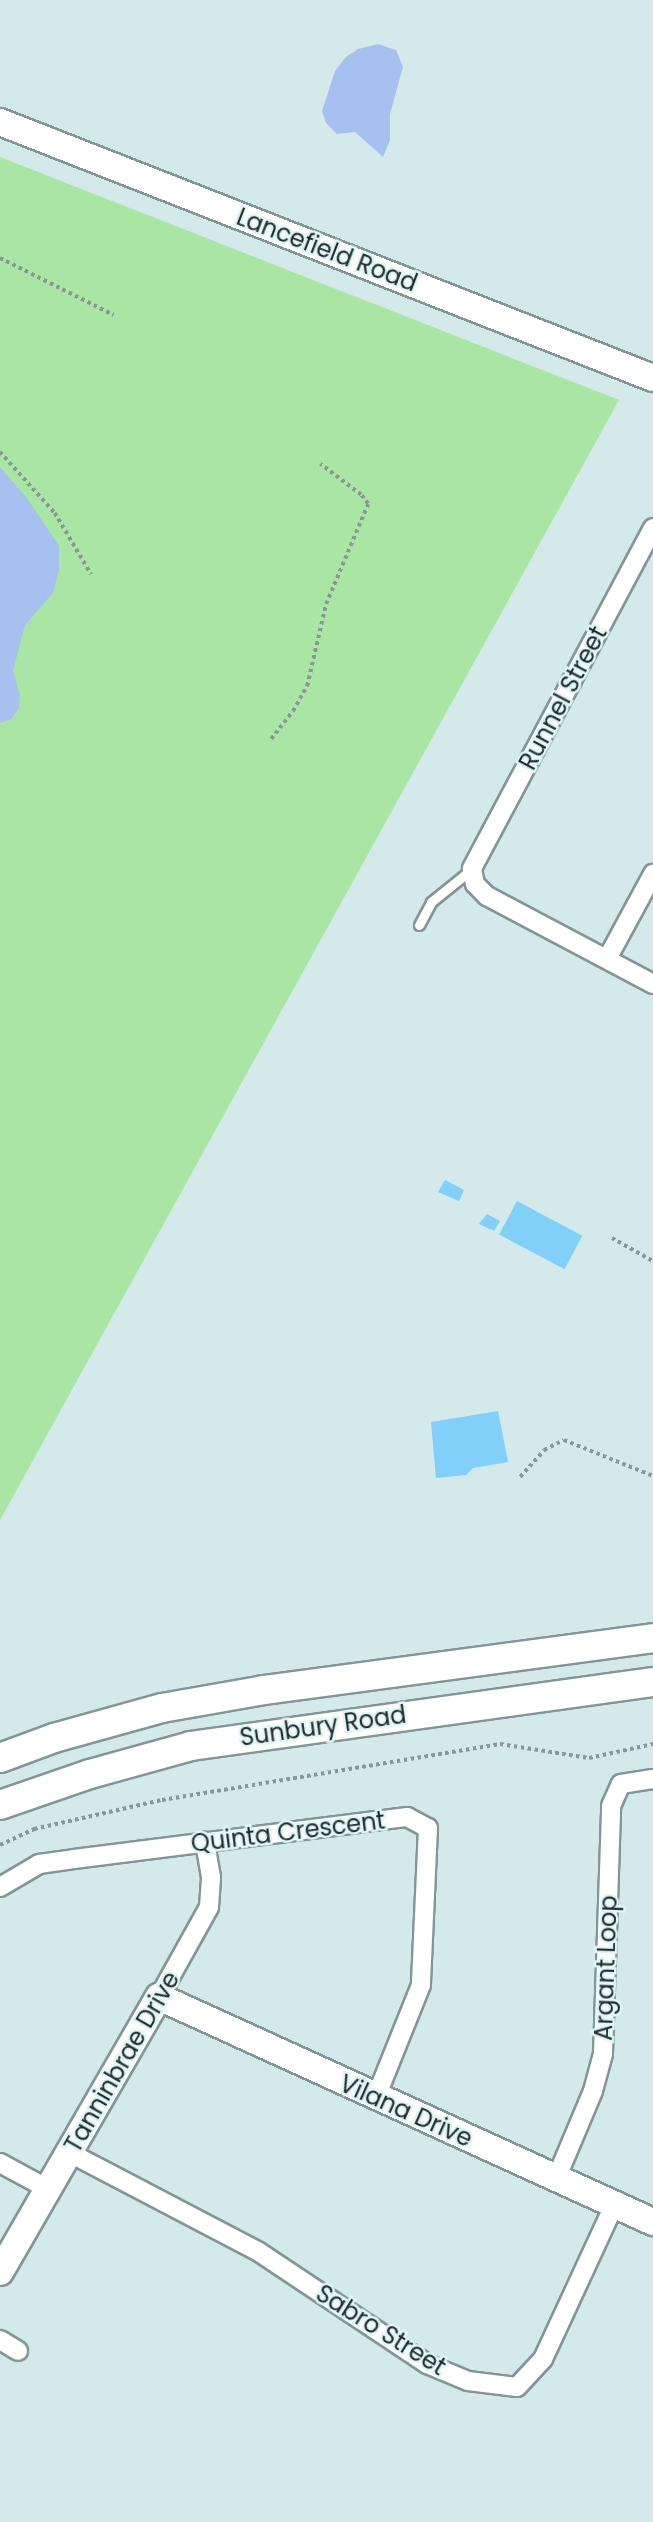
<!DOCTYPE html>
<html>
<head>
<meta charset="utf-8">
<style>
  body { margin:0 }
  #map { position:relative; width:653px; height:2522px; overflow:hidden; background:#d3e9ea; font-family:Poppins,sans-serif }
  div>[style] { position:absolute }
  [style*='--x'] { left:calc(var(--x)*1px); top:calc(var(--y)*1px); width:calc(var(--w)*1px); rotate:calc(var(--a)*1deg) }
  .green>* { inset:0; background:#a9e6a3 }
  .water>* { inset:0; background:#a6c1f0 }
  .building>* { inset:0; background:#80d0f9; transform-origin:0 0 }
  .path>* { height:3.5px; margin-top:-1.75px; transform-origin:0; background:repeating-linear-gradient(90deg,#889899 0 3.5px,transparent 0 7px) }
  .roads { filter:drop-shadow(2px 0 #829697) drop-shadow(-2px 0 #829697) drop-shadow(0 2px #829697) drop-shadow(0 -2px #829697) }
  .lane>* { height:9px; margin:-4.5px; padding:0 4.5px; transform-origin:4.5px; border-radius:4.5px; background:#fff }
  .street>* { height:18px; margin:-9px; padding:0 9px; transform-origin:9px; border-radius:9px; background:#fff }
  .secondary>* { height:26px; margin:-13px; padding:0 13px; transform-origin:13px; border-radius:13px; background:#fff }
  .primary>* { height:28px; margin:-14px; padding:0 14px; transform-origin:14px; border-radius:14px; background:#fff }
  span { translate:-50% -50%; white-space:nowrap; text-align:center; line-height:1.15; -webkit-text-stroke:5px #e0f6f7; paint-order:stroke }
  .street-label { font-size:24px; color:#222a2b }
</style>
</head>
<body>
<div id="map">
  <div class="green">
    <div style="clip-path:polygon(0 157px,619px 400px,0 1520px)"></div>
  </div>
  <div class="water">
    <div style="clip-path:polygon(378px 44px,396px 50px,403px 67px,390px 114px,390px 140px,383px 157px,355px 132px,337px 134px,326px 123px,322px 111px,335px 71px,346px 57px,358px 49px)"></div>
    <div style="clip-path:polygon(0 467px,27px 498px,59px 546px,59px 570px,53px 593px,25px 625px,13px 671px,20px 695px,19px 708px,11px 719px,0 723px)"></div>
  </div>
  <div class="building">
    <div style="clip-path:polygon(445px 1180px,464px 1190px,459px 1201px,438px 1192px)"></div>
    <div style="left:517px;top:1201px;width:74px;height:38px;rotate:28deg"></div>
    <div style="clip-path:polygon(487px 1214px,500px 1221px,494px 1231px,479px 1224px)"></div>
    <div style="clip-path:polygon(498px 1411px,508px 1462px,473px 1468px,466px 1475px,436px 1478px,431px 1422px)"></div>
  </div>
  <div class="path">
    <div style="--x:0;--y:258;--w:127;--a:26.6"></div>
    <div style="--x:0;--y:452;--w:82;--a:48"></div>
    <div style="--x:55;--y:513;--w:71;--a:59.5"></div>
    <div style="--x:271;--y:739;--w:36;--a:-52"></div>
    <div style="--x:293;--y:711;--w:29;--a:-61"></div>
    <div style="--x:307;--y:686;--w:84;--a:-77"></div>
    <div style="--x:326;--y:604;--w:108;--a:-67.2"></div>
    <div style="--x:368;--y:504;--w:11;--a:-128"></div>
    <div style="--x:361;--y:495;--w:51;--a:-142.9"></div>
    <div style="--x:612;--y:1238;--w:47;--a:29.3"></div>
    <div style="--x:520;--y:1477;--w:36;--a:-48"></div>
    <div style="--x:544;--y:1450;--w:22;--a:-27"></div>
    <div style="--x:564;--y:1440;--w:96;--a:22"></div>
    <div style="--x:0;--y:1845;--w:38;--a:-25"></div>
    <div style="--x:34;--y:1829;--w:131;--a:-12.8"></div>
    <div style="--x:162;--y:1800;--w:343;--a:-9.4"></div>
    <div style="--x:500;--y:1744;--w:90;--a:8.9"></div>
    <div style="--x:589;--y:1758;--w:66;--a:-12.3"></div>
  </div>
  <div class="roads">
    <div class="lane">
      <div style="--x:419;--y:925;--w:26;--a:-62"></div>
      <div style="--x:431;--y:902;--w:53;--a:-38.8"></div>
    </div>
    <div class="street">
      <div style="--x:653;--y:528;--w:386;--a:118"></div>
      <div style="--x:472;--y:869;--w:15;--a:79"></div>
      <div style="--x:475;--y:884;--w:17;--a:45"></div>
      <div style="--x:487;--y:896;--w:188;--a:27.9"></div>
      <div style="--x:607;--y:959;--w:97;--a:-61.6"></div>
      <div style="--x:0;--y:1887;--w:45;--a:-30.5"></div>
      <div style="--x:39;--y:1864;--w:35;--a:-8"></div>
      <div style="--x:74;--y:1859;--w:336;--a:-7.2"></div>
      <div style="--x:407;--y:1817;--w:24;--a:28"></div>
      <div style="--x:428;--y:1828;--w:157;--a:92.6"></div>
      <div style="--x:421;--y:1985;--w:121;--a:111.9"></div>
      <div style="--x:159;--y:1997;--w:103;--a:-60.9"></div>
      <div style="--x:209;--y:1907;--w:30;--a:-86"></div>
      <div style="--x:211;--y:1877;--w:36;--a:-100"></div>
      <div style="--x:70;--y:2153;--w:213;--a:27.6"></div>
      <div style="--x:259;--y:2252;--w:202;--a:33.7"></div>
      <div style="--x:427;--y:2364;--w:44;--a:22.5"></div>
      <div style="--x:468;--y:2381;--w:49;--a:7"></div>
      <div style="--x:517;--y:2387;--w:38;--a:-47"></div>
      <div style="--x:543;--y:2359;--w:170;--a:-65.2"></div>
      <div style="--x:0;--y:2163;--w:55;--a:28.4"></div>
      <div style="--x:556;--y:2179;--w:95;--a:-67.2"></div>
      <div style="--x:593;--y:2091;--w:39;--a:-75"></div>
      <div style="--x:603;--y:2053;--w:247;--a:-88.1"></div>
      <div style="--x:611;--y:1806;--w:24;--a:-66"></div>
      <div style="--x:621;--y:1784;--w:32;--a:-9"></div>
      <div style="--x:0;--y:2340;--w:21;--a:31"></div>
    </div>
    <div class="secondary">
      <div style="--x:0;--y:122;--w:701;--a:21.41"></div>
      <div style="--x:0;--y:2272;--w:318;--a:-60"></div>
      <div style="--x:159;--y:1997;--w:543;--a:24.49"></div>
    </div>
    <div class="primary">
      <div style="--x:0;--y:1758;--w:58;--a:-20.3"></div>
      <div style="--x:54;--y:1738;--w:112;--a:-15.5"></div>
      <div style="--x:162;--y:1708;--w:104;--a:-10"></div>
      <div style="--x:264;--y:1690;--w:392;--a:-7.6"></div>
      <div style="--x:0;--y:1805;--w:95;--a:-19"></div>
      <div style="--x:90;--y:1774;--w:105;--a:-15.5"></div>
      <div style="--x:191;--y:1746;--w:466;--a:-7.9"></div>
    </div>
  </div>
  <div class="street-label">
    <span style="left:327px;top:250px;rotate:21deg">Lancefield Road</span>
    <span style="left:563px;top:698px;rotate:-62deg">Runnel Street</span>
    <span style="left:323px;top:1726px;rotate:-8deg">Sunbury Road</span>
    <span style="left:288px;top:1832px;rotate:-7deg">Quinta Crescent</span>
    <span style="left:606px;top:1968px;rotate:-88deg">Argant Loop</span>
    <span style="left:122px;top:2062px;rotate:-60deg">Tanninbrae Drive</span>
    <span style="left:406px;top:2111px;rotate:24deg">Vilana Drive</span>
    <span style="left:381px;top:2330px;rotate:32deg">Sabro Street</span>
  </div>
</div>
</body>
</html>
